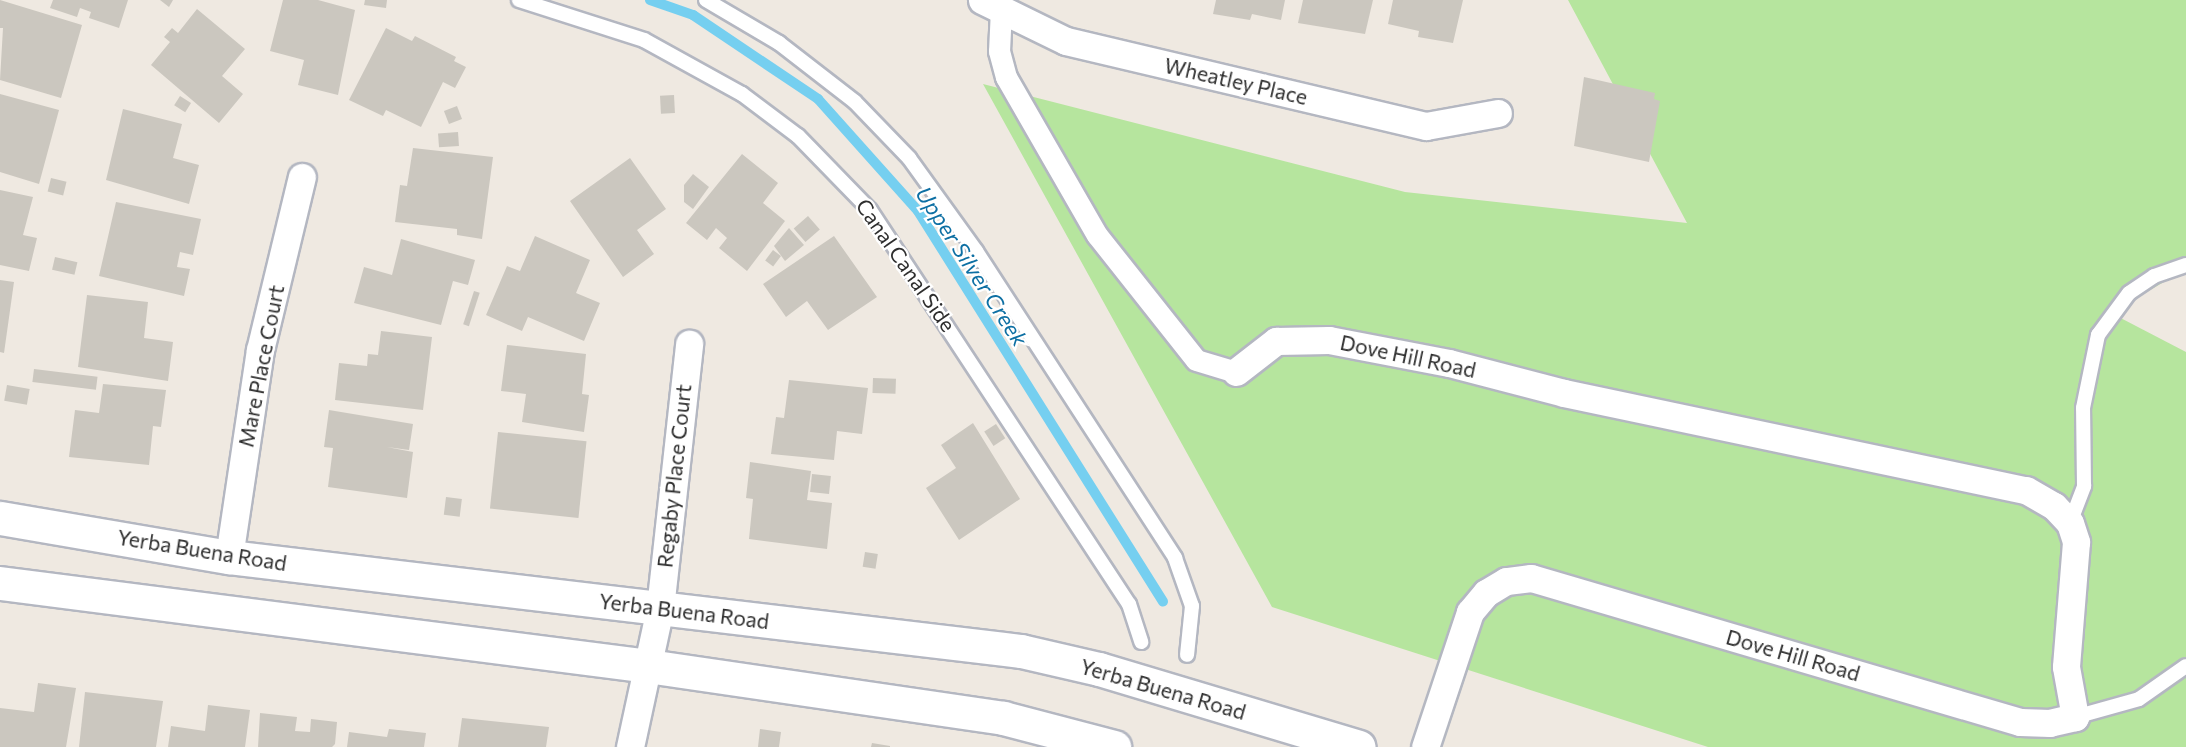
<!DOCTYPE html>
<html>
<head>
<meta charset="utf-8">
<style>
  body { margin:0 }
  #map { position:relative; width:2186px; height:747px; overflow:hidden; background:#efe9e1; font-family:Commissioner,sans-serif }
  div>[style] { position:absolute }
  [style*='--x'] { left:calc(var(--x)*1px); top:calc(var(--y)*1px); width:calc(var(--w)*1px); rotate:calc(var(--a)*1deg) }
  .green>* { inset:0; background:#b6e59e }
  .stream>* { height:10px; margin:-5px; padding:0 5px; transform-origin:5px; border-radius:5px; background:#75cff0 }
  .building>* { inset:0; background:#cbc7bf; transform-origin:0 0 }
  .roads { filter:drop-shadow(2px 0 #b4b7c1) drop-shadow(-2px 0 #b4b7c1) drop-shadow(0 2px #b4b7c1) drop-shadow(0 -2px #b4b7c1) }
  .service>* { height:14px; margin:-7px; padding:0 7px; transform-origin:7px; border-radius:7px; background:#fff }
  .pedestrian>* { height:21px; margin:-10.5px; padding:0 10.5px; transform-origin:10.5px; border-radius:10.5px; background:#fff }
  .minor>* { height:27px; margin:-13.5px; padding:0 13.5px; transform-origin:13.5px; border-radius:13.5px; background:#fff }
  .secondary>* { height:33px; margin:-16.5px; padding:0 16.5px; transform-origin:16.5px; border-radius:16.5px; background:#fff }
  span { translate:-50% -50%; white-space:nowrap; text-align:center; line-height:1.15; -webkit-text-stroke:4.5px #fff; paint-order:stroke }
  .street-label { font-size:21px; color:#2e2e2e }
  .water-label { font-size:22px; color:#0d6fa3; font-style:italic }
</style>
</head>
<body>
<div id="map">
  <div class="green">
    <div style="clip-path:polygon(1568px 0,2186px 0,2186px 269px,2111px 313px,2186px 352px,2186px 747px,1708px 747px,1272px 607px,983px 84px,1405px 192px,1687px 223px)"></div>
  </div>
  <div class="stream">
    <div style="--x:650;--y:0;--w:46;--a:19.2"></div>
    <div style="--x:693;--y:15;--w:151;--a:33.9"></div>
    <div style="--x:818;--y:99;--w:150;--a:48.2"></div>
    <div style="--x:918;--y:211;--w:461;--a:57.9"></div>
  </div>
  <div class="building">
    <div style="clip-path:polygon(0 0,82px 25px,61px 98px,0 80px,3px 28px,0 28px)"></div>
    <div style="clip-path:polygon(53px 0,128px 0,119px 28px,89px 18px,91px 12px,80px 8px,77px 17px,50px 8px)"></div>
    <div style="clip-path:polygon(160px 0,173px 0,169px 7px)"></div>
    <div style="clip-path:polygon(283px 0,318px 0,355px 10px,338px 95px,298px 85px,304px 60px,270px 51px)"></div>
    <div style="clip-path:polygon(365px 0,387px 0,386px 8px,364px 5px)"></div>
    <div style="clip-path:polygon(1216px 0,1285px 0,1281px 20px,1252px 14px,1250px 20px,1213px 14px)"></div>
    <div style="clip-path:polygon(1303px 0,1373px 0,1365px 34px,1298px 23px)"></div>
    <div style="clip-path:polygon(1393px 0,1463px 0,1453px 43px,1418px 37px,1419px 31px,1388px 24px)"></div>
    <div style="clip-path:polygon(197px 9px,245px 49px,222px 76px,243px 94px,219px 123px,151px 65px,170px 42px,164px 37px,172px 28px,178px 33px)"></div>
    <div style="clip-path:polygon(386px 28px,412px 41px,415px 36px,456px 57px,454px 61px,466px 67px,455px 88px,443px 82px,421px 127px,386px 110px,383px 116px,349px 100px)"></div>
    <div style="clip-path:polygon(1584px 77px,1655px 93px,1654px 99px,1660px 101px,1649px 162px,1574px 146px)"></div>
    <div style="clip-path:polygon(0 94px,59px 110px,39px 184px,0 172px)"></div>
    <div style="left:674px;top:95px;width:18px;height:14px;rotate:87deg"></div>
    <div style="left:180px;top:96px;width:13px;height:11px;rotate:32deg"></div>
    <div style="left:457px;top:106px;width:14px;height:14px;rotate:69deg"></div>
    <div style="clip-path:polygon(123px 109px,182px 124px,173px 158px,199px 165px,189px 204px,106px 180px)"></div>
    <div style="left:458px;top:132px;width:14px;height:20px;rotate:86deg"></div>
    <div style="clip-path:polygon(413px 148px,493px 157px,482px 239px,457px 235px,457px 229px,395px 222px,400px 185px,407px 186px)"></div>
    <div style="clip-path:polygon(742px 154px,778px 183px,763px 203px,785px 221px,747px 271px,719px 248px,727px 238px,716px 228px,707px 240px,686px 223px)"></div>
    <div style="clip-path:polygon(630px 158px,666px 209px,637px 230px,654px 254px,623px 277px,570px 201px)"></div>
    <div style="clip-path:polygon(693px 174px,709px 187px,693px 209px,684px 202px,684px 185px)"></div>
    <div style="left:51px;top:178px;width:16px;height:14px;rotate:14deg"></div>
    <div style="clip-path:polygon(0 190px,33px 197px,23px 235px,37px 238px,29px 271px,0 265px)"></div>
    <div style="clip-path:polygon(116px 202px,201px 219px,193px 255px,180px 252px,177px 267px,190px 269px,184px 296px,99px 276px)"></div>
    <div style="left:808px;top:216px;width:18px;height:19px;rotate:49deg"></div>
    <div style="clip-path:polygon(789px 228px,804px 245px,785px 261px,774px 246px)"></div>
    <div style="clip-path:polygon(535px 236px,590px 260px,576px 293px,600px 303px,584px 341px,528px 317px,522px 331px,486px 315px,507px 266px,520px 271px)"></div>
    <div style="clip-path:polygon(834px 236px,877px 297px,828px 330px,807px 301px,786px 317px,763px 284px)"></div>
    <div style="clip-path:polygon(401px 239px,475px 260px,468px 285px,453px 281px,441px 325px,354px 303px,364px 267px,392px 275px)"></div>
    <div style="left:773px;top:250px;width:10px;height:13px;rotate:37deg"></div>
    <div style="left:55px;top:257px;width:23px;height:13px;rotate:13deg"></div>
    <div style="clip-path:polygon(0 280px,14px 282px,4px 353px,0 352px)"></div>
    <div style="left:474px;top:291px;width:6px;height:35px;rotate:18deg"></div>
    <div style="clip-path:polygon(87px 295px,148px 302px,144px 338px,173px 342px,168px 381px,78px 367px)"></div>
    <div style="clip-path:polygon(381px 331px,432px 337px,423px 410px,335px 400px,339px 363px,367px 366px,368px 354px,378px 355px)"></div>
    <div style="clip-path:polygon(507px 345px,586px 354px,582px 394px,589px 395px,584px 432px,522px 422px,526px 394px,501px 391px)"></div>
    <div style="left:34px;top:369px;width:64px;height:13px;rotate:7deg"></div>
    <div style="left:873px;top:378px;width:23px;height:15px;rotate:2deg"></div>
    <div style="clip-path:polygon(789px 380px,868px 388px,862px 434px,837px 431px,834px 460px,771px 454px,776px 417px,784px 418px)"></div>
    <div style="clip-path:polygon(103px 384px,166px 390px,161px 427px,153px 426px,149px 465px,69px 457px,75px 410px,99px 413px)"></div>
    <div style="left:7px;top:385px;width:23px;height:16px;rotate:10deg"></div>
    <div style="clip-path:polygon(329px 410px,413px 424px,409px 450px,387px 447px,413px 452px,407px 498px,328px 487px,333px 448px,324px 447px)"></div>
    <div style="clip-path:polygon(973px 423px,1020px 499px,959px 540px,926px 488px,956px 468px,941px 445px)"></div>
    <div style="left:996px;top:424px;width:17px;height:14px;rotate:57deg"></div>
    <div style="left:498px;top:432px;width:89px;height:77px;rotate:6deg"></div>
    <div style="clip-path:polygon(750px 462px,811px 471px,807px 500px,832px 503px,827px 549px,749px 539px,753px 499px,746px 498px)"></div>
    <div style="left:812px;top:474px;width:19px;height:18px;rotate:6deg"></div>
    <div style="left:446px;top:497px;width:16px;height:18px;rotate:7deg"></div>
    <div style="left:865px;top:552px;width:13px;height:15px;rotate:9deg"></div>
    <div style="clip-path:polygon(38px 683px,76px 688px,66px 747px,0 747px,0 708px,34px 712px)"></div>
    <div style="clip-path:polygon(85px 692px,163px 701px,156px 747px,79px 747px)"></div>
    <div style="clip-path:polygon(208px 705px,250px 710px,245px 747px,168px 747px,171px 726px,205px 731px)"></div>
    <div style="clip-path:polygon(260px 713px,297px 717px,295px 731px,310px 732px,311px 719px,337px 722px,335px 744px,332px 747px,258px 747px)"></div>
    <div style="clip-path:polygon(462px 718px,549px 727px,546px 747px,458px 747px)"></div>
    <div style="clip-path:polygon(389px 729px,426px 733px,424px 747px,347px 747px,349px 732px,387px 737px)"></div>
    <div style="clip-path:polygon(760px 729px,781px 732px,779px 747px,758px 747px)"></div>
    <div style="clip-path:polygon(872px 743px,890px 746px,890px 747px,871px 747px)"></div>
  </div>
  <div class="roads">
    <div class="service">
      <div style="--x:519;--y:0;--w:131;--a:17.7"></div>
      <div style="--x:644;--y:40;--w:112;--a:28.9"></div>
      <div style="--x:742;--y:94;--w:70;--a:36.9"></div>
      <div style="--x:798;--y:136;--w:103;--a:45.8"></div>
      <div style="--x:870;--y:210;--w:472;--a:56.7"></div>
      <div style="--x:1129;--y:604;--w:40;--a:72"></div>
      <div style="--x:706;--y:0;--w:85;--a:30.5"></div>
      <div style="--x:779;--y:43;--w:96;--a:37.8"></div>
      <div style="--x:855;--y:102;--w:78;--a:46"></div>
      <div style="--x:909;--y:158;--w:115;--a:54.2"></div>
      <div style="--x:976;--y:251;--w:366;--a:57"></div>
      <div style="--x:1175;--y:558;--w:51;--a:70.5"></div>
      <div style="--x:1192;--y:606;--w:49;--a:95.8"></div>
      <div style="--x:2070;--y:523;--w:40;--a:-69"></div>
      <div style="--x:2084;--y:486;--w:78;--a:-90.7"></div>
      <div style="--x:2083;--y:408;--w:75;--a:-78.4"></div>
      <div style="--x:2098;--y:335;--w:52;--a:-53.6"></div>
      <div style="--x:2129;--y:293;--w:30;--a:-34"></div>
      <div style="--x:2154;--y:276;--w:34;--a:-19"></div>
      <div style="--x:2075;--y:717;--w:66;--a:-15.7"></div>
      <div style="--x:2139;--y:699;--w:57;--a:-35.1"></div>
    </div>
    <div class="pedestrian">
      <div style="--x:1001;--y:9;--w:42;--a:92.7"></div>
      <div style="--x:999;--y:51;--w:27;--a:75"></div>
      <div style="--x:1006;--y:77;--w:182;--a:60.1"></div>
      <div style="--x:1097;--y:235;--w:159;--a:51.6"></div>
      <div style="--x:1196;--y:360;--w:42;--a:16.7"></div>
    </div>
    <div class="minor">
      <div style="--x:982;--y:0;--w:93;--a:26"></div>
      <div style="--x:1066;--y:41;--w:370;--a:13.3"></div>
      <div style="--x:1426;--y:126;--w:73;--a:-10.2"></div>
      <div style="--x:1236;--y:372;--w:51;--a:-37.8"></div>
      <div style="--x:1276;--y:341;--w:53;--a:-1.1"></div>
      <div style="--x:1329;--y:340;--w:122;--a:10.9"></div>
      <div style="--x:1449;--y:363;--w:119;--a:14.6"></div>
      <div style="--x:1564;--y:393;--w:472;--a:11.9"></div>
      <div style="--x:2026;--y:490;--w:32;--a:30"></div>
      <div style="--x:2054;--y:506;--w:23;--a:47"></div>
      <div style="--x:2070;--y:523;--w:20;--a:72"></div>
      <div style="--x:2076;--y:542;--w:125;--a:94.6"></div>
      <div style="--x:2066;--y:667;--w:51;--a:79.8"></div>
      <div style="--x:2075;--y:717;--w:26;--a:167"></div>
      <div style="--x:2050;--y:723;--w:30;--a:-178"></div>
      <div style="--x:2020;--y:722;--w:510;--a:-163.59"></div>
      <div style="--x:1531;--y:578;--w:25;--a:173"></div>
      <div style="--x:1506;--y:581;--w:23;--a:149"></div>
      <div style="--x:1486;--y:593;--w:25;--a:130"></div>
      <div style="--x:1470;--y:612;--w:142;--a:108.4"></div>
      <div style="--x:229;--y:557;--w:209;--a:-81.5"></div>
      <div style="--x:260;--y:350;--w:178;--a:-76.4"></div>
      <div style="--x:630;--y:747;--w:142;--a:-77.8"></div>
      <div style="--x:660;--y:608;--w:266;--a:-83.7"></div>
    </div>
    <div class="secondary">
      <div style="--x:0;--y:518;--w:232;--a:9.7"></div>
      <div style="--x:229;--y:557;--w:798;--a:6.77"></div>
      <div style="--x:1021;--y:651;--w:80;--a:13"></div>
      <div style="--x:1099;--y:669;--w:271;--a:16.7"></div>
      <div style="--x:0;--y:583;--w:653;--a:7.3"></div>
      <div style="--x:648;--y:666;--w:359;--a:8.3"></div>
      <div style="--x:1003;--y:718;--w:115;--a:14.6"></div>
    </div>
  </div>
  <div class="street-label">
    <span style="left:1236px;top:81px;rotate:13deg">Wheatley Place</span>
    <span style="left:906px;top:265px;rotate:55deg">Canal Canal Side</span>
    <span style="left:1408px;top:356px;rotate:12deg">Dove Hill Road</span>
    <span style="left:261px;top:366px;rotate:-79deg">Mare Place Court</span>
    <span style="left:674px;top:476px;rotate:-84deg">Regaby Place Court</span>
    <span style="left:202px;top:550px;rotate:9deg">Yerba Buena Road</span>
    <span style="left:684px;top:611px;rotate:7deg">Yerba Buena Road</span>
    <span style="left:1793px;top:655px;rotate:16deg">Dove Hill Road</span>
    <span style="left:1163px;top:689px;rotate:16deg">Yerba Buena Road</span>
  </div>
  <div class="water-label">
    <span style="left:972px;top:266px;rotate:57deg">Upper Silver Creek</span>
  </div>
</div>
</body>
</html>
